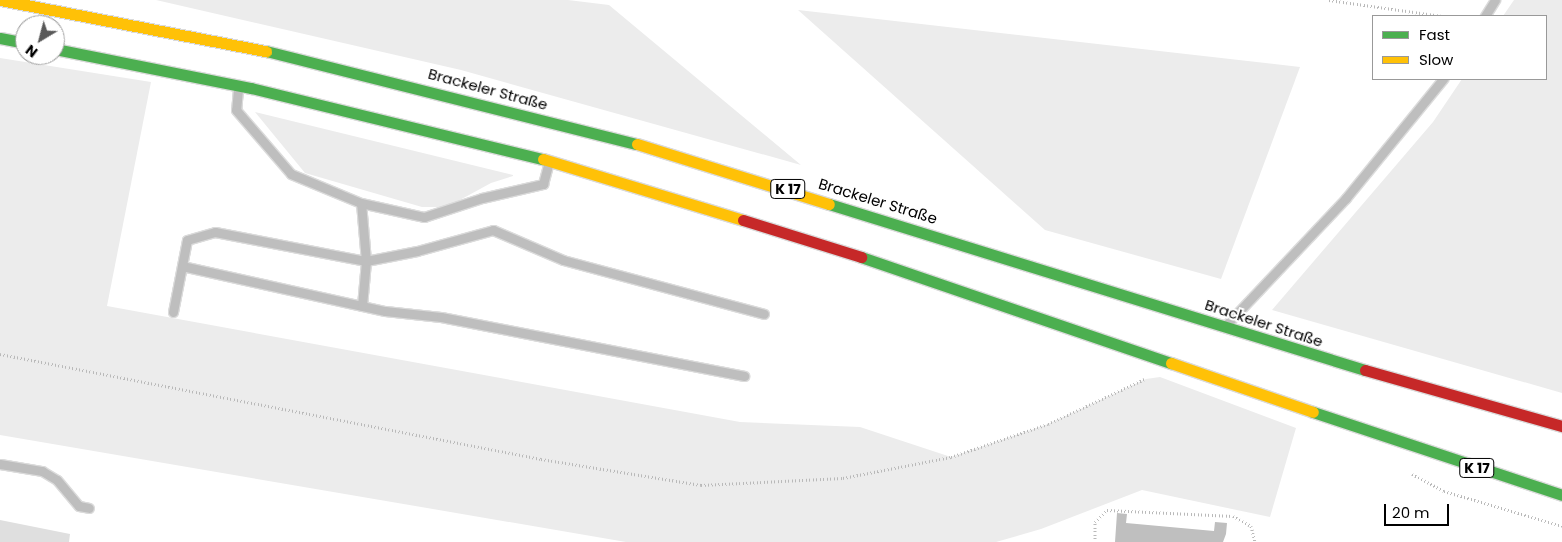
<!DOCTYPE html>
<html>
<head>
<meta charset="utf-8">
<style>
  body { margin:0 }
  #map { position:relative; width:1562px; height:542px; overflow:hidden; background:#fff; font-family:Poppins,sans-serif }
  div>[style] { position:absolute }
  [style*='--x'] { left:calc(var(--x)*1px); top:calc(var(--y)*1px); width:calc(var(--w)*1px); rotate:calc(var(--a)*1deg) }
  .green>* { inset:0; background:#ececec }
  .water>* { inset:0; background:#bfbfbf }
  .building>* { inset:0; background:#dfdfdf }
  .path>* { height:3px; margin-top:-1.5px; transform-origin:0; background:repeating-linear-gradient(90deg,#b9b9b9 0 1px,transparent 0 3.5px) }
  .roads { filter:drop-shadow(1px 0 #dbdbdb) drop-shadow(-1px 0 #dbdbdb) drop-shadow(0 1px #dbdbdb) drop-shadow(0 -1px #dbdbdb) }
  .lane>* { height:9px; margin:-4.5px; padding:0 4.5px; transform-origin:4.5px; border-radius:4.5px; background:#bebebe }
  .fast>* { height:11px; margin:-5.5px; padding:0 5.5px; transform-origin:5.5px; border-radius:5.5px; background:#4caf50 }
  .slow>* { height:11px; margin:-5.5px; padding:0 5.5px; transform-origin:5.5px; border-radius:5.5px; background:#ffc107 }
  .jam>* { height:11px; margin:-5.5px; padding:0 5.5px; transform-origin:5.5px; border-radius:5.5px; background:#c62828 }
  span { translate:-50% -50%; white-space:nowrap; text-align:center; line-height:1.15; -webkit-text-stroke:4px #fff; paint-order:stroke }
  .shield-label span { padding:1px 4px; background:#fff; border:1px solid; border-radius:4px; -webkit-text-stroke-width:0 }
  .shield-label { font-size:14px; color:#000; font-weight:700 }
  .street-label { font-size:15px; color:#000 }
  .legend { position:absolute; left:1372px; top:15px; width:175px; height:65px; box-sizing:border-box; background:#fff; border:1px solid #999; margin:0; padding:6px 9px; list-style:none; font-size:15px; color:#000 }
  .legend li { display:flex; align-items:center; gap:10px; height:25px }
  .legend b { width:25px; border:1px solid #999 }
  .north { position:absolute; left:15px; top:15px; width:50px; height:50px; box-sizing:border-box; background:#fff; border:1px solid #999; border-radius:50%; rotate:217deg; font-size:14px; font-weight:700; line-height:20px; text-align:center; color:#000 }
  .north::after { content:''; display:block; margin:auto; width:18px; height:22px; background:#595959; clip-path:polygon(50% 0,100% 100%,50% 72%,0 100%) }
  .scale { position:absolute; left:1384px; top:504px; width:65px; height:22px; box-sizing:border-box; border:2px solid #000; border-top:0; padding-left:6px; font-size:15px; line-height:18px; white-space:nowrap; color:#000; -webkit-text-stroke:4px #fff; paint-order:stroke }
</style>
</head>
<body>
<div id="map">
  <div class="green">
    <div style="clip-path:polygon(156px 0,568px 0,609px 5px,801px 165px,461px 70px)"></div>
    <div style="clip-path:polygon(1514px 0,1562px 0,1562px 393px,1272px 310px,1433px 122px,1462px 79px,1546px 79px,1546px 16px,1503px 16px)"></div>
    <div style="clip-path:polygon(798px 10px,1300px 67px,1221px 279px,1045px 230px)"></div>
    <div style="clip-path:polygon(0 58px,151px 82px,107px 306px,740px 422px,860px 427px,951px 457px,1048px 424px,1146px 379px,1160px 377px,1296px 428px,1270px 517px,1142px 490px,1041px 529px,996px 542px,626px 542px,0 435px)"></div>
    <div style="clip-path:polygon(255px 112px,513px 175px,513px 176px,491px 183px,447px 207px,422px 207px,305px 173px)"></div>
  </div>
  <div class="water">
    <div style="clip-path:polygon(1117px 513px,1127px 514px,1126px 523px,1214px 531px,1215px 522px,1227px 523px,1226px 534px,1223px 542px,1115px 542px)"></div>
  </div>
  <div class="building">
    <div style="clip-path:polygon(0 520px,70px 534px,69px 542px,0 542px)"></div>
  </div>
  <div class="path">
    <div style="--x:1329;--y:0;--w:114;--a:8.1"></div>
    <div style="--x:0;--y:354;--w:551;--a:10.98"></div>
    <div style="--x:541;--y:459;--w:162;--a:9.2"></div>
    <div style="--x:701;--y:485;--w:142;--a:-2.8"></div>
    <div style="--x:843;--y:478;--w:110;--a:-11"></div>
    <div style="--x:951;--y:457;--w:102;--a:-18.8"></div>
    <div style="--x:1048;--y:424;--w:107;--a:-24.9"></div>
    <div style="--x:1412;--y:474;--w:36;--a:28"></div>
    <div style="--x:1444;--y:491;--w:123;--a:16.5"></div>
    <div style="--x:1095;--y:542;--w:20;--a:-90"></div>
    <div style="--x:1095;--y:522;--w:17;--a:-45"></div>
    <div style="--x:1107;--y:510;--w:126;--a:2.7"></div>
    <div style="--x:1233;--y:516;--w:21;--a:29"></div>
    <div style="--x:1251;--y:526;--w:16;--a:76"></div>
  </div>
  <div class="roads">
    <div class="lane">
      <div style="--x:1485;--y:16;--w:19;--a:-58"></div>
      <div style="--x:238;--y:89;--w:21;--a:95"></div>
      <div style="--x:236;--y:110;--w:84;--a:49.3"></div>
      <div style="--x:291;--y:174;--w:76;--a:22.5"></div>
      <div style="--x:361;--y:203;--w:65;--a:12.5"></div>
      <div style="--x:424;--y:217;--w:61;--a:-18.1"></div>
      <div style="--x:482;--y:198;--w:63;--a:-12.9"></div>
      <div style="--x:543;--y:184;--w:23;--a:-75"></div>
      <div style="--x:182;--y:266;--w:208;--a:12.5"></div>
      <div style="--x:385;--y:311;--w:56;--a:6.1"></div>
      <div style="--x:441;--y:317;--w:309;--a:11"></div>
      <div style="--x:362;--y:306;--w:45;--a:-84.9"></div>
      <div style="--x:366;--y:261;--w:52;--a:-11.1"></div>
      <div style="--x:417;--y:251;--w:79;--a:-15.4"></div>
      <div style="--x:493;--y:230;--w:76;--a:23.2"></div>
      <div style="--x:563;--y:260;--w:208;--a:15"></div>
      <div style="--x:173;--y:312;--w:73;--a:-79"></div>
      <div style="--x:187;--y:240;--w:29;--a:-16"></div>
      <div style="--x:215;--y:232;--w:154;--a:10.9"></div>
      <div style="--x:366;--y:261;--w:58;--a:-94.9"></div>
      <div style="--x:1227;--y:324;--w:173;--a:-46.6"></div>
      <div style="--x:1346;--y:198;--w:154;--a:-50.8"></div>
      <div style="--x:0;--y:464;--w:43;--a:9.5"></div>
      <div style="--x:42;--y:471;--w:17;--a:31"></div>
      <div style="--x:57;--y:480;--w:34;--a:50"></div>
      <div style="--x:79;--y:506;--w:10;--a:11"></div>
    </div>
    <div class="fast">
      <div style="--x:0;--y:38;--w:25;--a:11"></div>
      <div style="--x:55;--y:49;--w:200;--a:11.3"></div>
      <div style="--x:251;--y:88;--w:301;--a:13.7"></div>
      <div style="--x:266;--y:51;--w:382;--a:14.1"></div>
      <div style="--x:829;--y:204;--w:561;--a:17.21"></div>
      <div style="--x:861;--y:257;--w:328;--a:18.9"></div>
      <div style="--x:1313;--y:412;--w:262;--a:18.4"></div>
    </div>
    <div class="slow">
      <div style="--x:0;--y:0;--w:271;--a:10.9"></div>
      <div style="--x:637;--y:144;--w:201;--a:17.4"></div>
      <div style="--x:543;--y:159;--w:209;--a:17"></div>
      <div style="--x:1171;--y:363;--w:150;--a:19"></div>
    </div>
    <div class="jam">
      <div style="--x:743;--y:220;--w:124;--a:17.4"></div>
      <div style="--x:1365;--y:370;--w:205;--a:15.9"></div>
    </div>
  </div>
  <div class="shield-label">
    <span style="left:788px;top:189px">K 17</span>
    <span style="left:1477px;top:468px">K 17</span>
  </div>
  <div class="street-label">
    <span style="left:488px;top:89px;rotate:15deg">Brackeler Straße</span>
    <span style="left:878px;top:201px;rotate:17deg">Brackeler Straße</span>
    <span style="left:1264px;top:323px;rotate:18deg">Brackeler Straße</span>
  </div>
  <ul class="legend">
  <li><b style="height:6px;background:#4caf50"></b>Fast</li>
  <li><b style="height:6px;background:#ffc107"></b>Slow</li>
  </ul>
  <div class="north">N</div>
  <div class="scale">20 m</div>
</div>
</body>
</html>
